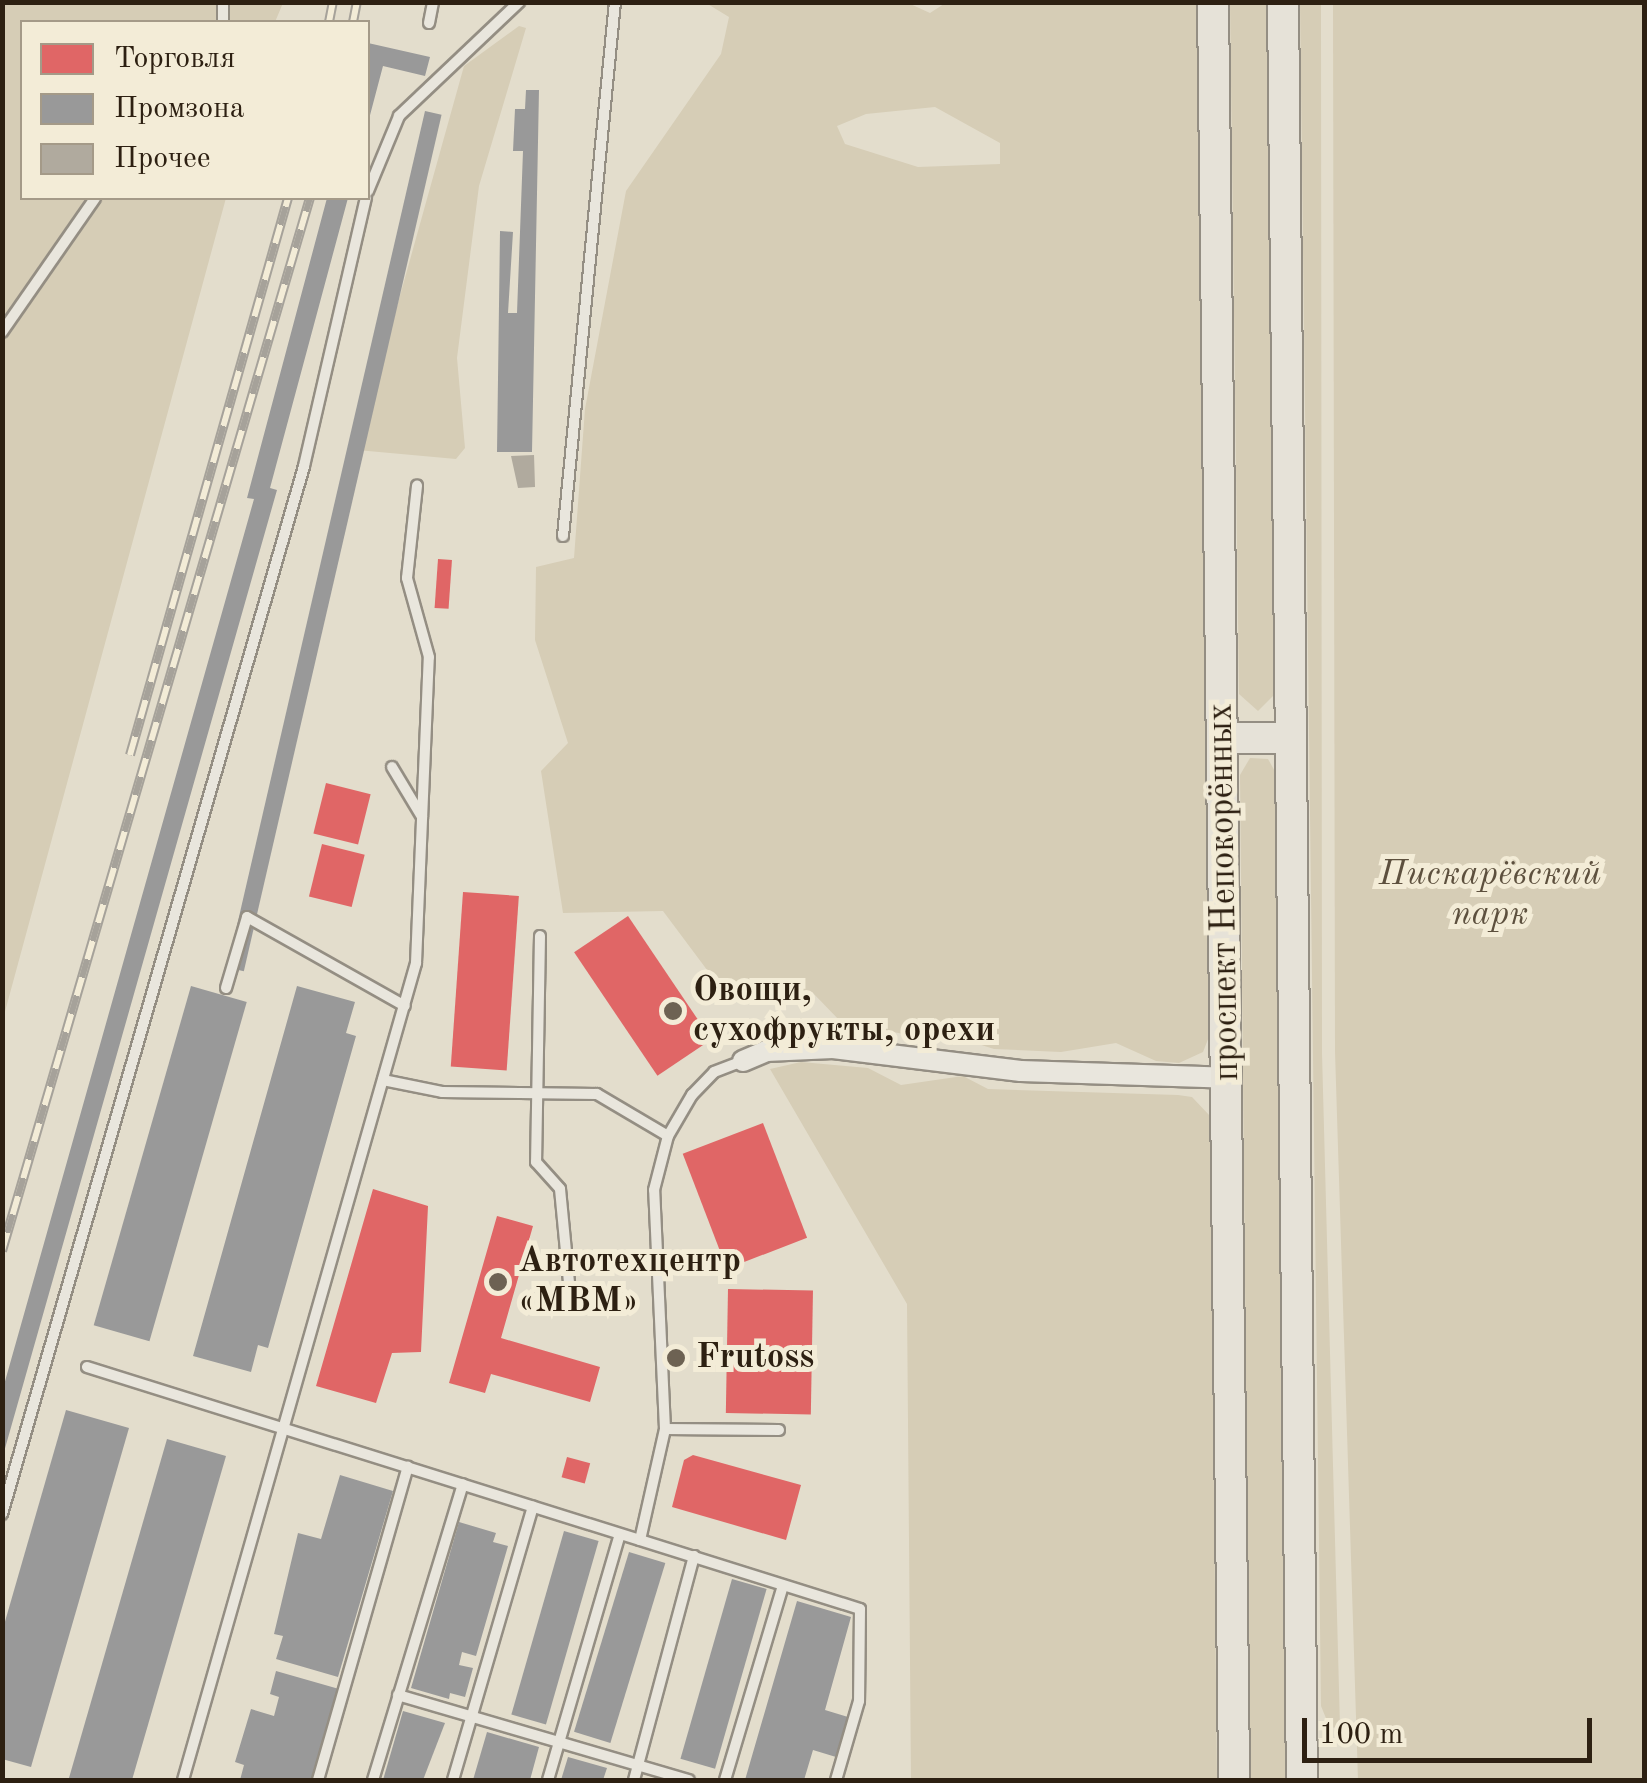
<!DOCTYPE html>
<html>
<head>
<meta charset="utf-8">
<style>
  body { margin:0 }
  #map { position:relative; width:1647px; height:1783px; overflow:hidden; background:#e3ddcc; font-family:"Old Standard TT",serif }
  div>[style] { position:absolute }
  [style*='--x'] { left:calc(var(--x)*1px); top:calc(var(--y)*1px); width:calc(var(--w)*1px); rotate:calc(var(--a)*1deg) }
  .green>* { inset:0; background:#d6cdb6 }
  .shops>* { inset:0; background:#e06666; transform-origin:0 0 }
  .industry>* { inset:0; background:#999; transform-origin:0 0 }
  .building>* { inset:0; background:#b0aa9e }
  .roads { filter:drop-shadow(2px 0 #948e83) drop-shadow(-2px 0 #948e83) drop-shadow(0 2px #948e83) drop-shadow(0 -2px #948e83) }
  .lane>* { height:10px; margin:-5px; padding:0 5px; transform-origin:5px; border-radius:5px; background:#e9e6dd }
  .street>* { height:20px; margin:-10px; padding:0 10px; transform-origin:10px; border-radius:10px; background:#e9e6dd }
  .primary>* { height:30px; margin:-15px; padding:0 15px; transform-origin:15px; border-radius:15px; background:#e6e2d8 }
  .rail>* { height:10px; margin-top:-5px; transform-origin:0; background:repeating-linear-gradient(90deg,#f3ecd7 0 19px,#a6a29a 0 38px); box-sizing:border-box; border-block:2px solid #a6a29a }
  .dots>* { width:28px; height:28px; translate:-50% -50%; box-sizing:border-box; border:5px solid #f3ecd7; border-radius:50% }
  span { translate:-50% -50%; white-space:nowrap; text-align:center; line-height:1.15; -webkit-text-stroke:10px #f3ecd7; paint-order:stroke }
  .park-label { font-size:35px; color:#5d503e; font-style:italic }
  .street-label { font-size:35px; color:#2d2012 }
  .poi-label { font-size:35px; color:#2d2012; font-weight:700 }
  .left { translate:0 -50%; text-align:left }
  .frame { position:absolute; inset:0; border:5px solid #2d2012; pointer-events:none }
  .legend { position:absolute; left:20px; top:20px; width:350px; height:180px; box-sizing:border-box; background:#f3ecd7; border:2px solid #a49a88; margin:0; padding:12px 18px; list-style:none; font-size:30px; color:#2d2012 }
  .legend li { display:flex; align-items:center; gap:20px; height:50px }
  .legend b { width:50px; border:2px solid #a49a88 }
  .scale { position:absolute; left:1302px; top:1718px; width:290px; height:45px; box-sizing:border-box; border:5px solid #2d2012; border-top:0; padding-left:12px; font-size:30px; line-height:35px; white-space:nowrap; color:#2d2012; -webkit-text-stroke:8px #f3ecd7; paint-order:stroke }
</style>
</head>
<body>
<div id="map">
  <div class="green">
    <div style="clip-path:polygon(evenodd,906px 2px,930px 13px,947px 2px,1197px 3px,1212px 1029px,1203px 1052px,1179px 1063px,1156px 1061px,1116px 1043px,1061px 1052px,994px 1049px,947px 1034px,935px 1022px,904px 1034px,887px 1031px,877px 1019px,841px 1022px,812px 992px,771px 990px,762px 1002px,746px 1004px,728px 998px,663px 911px,563px 913px,541px 771px,568px 743px,535px 640px,536px 567px,574px 558px,585px 409px,626px 191px,721px 54px,729px 17px,706px 3px,906px 2px,935px 107px,1000px 143px,1000px 164px,918px 167px,845px 144px,837px 126px,866px 114px,935px 107px)"></div>
    <div style="clip-path:polygon(3px 3px,283px 3px,275px 22px,22px 22px,22px 198px,226px 198px,3px 1019px)"></div>
    <div style="clip-path:polygon(1230px 3px,1268px 3px,1277px 692px,1258px 711px,1239px 694px)"></div>
    <div style="clip-path:polygon(1300px 3px,1321px 3px,1322px 1053px,1340px 1727px,1330px 1728px,1321px 1706px)"></div>
    <div style="clip-path:polygon(1333px 3px,1644px 3px,1644px 1780px,1358px 1780px,1335px 1052px)"></div>
    <div style="clip-path:polygon(519px 26px,526px 28px,479px 186px,457px 358px,465px 448px,456px 459px,357px 450px,464px 66px)"></div>
    <div style="clip-path:polygon(1250px 758px,1268px 759px,1277px 775px,1287px 1780px,1250px 1780px,1240px 775px)"></div>
    <div style="clip-path:polygon(801px 1062px,868px 1068px,901px 1085px,963px 1076px,988px 1089px,1178px 1095px,1192px 1097px,1210px 1116px,1217px 1780px,911px 1780px,907px 1304px,770px 1069px)"></div>
  </div>
  <div class="shops">
    <div style="left:438px;top:559px;width:14px;height:49px;rotate:4deg"></div>
    <div style="left:326px;top:783px;width:46px;height:52px;rotate:14deg"></div>
    <div style="left:322px;top:844px;width:44px;height:54px;rotate:14deg"></div>
    <div style="left:463px;top:892px;width:56px;height:175px;rotate:4deg"></div>
    <div style="left:628px;top:916px;width:149px;height:65px;rotate:56deg"></div>
    <div style="left:763px;top:1123px;width:123px;height:86px;rotate:69deg"></div>
    <div style="clip-path:polygon(373px 1189px,428px 1206px,421px 1352px,392px 1353px,376px 1403px,316px 1386px)"></div>
    <div style="clip-path:polygon(497px 1216px,533px 1226px,501px 1338px,600px 1367px,590px 1402px,491px 1374px,485px 1393px,449px 1383px)"></div>
    <div style="left:728px;top:1289px;width:85px;height:124px;rotate:1deg"></div>
    <div style="clip-path:polygon(693px 1455px,801px 1485px,786px 1540px,672px 1507px,684px 1460px)"></div>
    <div style="left:567px;top:1457px;width:24px;height:21px;rotate:15deg"></div>
  </div>
  <div class="industry">
    <div style="clip-path:polygon(368px 43px,430px 57px,425px 76px,383px 66px,369px 119px)"></div>
    <div style="clip-path:polygon(526px 90px,539px 90px,532px 452px,497px 452px,500px 231px,513px 232px,508px 313px,517px 313px,523px 151px,513px 151px,515px 109px,525px 109px)"></div>
    <div style="left:425px;top:111px;width:17px;height:879px;rotate:13deg"></div>
    <div style="clip-path:polygon(327px 198px,348px 198px,270px 488px,277px 490px,2px 1459px,2px 1392px,254px 499px,247px 498px)"></div>
    <div style="left:191px;top:986px;width:58px;height:353px;rotate:16deg"></div>
    <div style="clip-path:polygon(297px 986px,355px 1002px,346px 1033px,356px 1036px,268px 1348px,258px 1345px,251px 1372px,193px 1356px)"></div>
    <div style="clip-path:polygon(66px 1410px,129px 1428px,31px 1767px,2px 1759px,2px 1632px)"></div>
    <div style="clip-path:polygon(167px 1439px,226px 1456px,132px 1780px,79px 1780px,69px 1778px)"></div>
    <div style="clip-path:polygon(340px 1475px,393px 1491px,338px 1677px,276px 1659px,283px 1636px,274px 1634px,298px 1533px,321px 1539px)"></div>
    <div style="clip-path:polygon(459px 1522px,496px 1533px,493px 1542px,508px 1546px,476px 1656px,462px 1652px,459px 1665px,473px 1668px,465px 1697px,450px 1693px,449px 1699px,411px 1688px)"></div>
    <div style="left:564px;top:1531px;width:36px;height:191px;rotate:16deg"></div>
    <div style="left:629px;top:1552px;width:38px;height:188px;rotate:17deg"></div>
    <div style="left:732px;top:1579px;width:36px;height:187px;rotate:16deg"></div>
    <div style="clip-path:polygon(797px 1601px,851px 1617px,825px 1710px,848px 1717px,836px 1757px,813px 1750px,804px 1780px,745px 1780px)"></div>
    <div style="clip-path:polygon(276px 1671px,339px 1689px,312px 1780px,240px 1780px,244px 1765px,235px 1762px,251px 1709px,274px 1716px,279px 1697px,270px 1694px)"></div>
    <div style="clip-path:polygon(403px 1711px,445px 1723px,423px 1780px,383px 1780px)"></div>
    <div style="clip-path:polygon(487px 1732px,539px 1747px,530px 1780px,473px 1780px)"></div>
    <div style="clip-path:polygon(568px 1757px,607px 1768px,603px 1780px,561px 1780px)"></div>
  </div>
  <div class="building">
    <div style="clip-path:polygon(534px 455px,535px 487px,518px 488px,511px 456px)"></div>
  </div>
  <div class="roads">
    <div class="lane">
      <div style="--x:223;--y:2;--w:20;--a:90"></div>
      <div style="--x:429;--y:23;--w:21;--a:-79"></div>
      <div style="--x:368;--y:191;--w:81;--a:-67.5"></div>
      <div style="--x:399;--y:116;--w:166;--a:-43.5"></div>
      <div style="--x:2;--y:332;--w:163;--a:-55.2"></div>
      <div style="--x:563;--y:536;--w:537;--a:-84.44"></div>
      <div style="--x:392;--y:767;--w:58;--a:59"></div>
      <div style="--x:540;--y:936;--w:226;--a:91"></div>
      <div style="--x:536;--y:1162;--w:36;--a:48"></div>
      <div style="--x:560;--y:1189;--w:116;--a:84.5"></div>
      <div style="--x:226;--y:988;--w:74;--a:-73.5"></div>
      <div style="--x:247;--y:917;--w:181;--a:29.4"></div>
      <div style="--x:383;--y:1080;--w:60;--a:11.5"></div>
      <div style="--x:442;--y:1092;--w:155;--a:0.7"></div>
      <div style="--x:597;--y:1094;--w:82;--a:30.6"></div>
      <div style="--x:87;--y:1367;--w:810;--a:17.38"></div>
      <div style="--x:860;--y:1609;--w:92;--a:90.6"></div>
      <div style="--x:859;--y:1701;--w:82;--a:106.2"></div>
      <div style="--x:665;--y:1429;--w:114;--a:0.5"></div>
      <div style="--x:2;--y:1514;--w:1091;--a:-73.92"></div>
      <div style="--x:304;--y:466;--w:275;--a:-77"></div>
      <div style="--x:640;--y:1540;--w:114;--a:-77.3"></div>
      <div style="--x:665;--y:1429;--w:239;--a:-92.6"></div>
      <div style="--x:654;--y:1190;--w:56;--a:-75.5"></div>
      <div style="--x:668;--y:1136;--w:48;--a:-59.7"></div>
      <div style="--x:692;--y:1095;--w:32;--a:-46"></div>
      <div style="--x:714;--y:1072;--w:31;--a:-21"></div>
      <div style="--x:398;--y:1695;--w:303;--a:16.3"></div>
      <div style="--x:183;--y:1780;--w:850;--a:-74.08"></div>
      <div style="--x:416;--y:963;--w:306;--a:-87.6"></div>
      <div style="--x:429;--y:657;--w:82;--a:-105.6"></div>
      <div style="--x:407;--y:578;--w:93;--a:-83.8"></div>
      <div style="--x:318;--y:1780;--w:326;--a:-74"></div>
      <div style="--x:373;--y:1780;--w:309;--a:-73.1"></div>
      <div style="--x:453;--y:1780;--w:285;--a:-73.7"></div>
      <div style="--x:548;--y:1780;--w:256;--a:-73.7"></div>
      <div style="--x:634;--y:1780;--w:232;--a:-75"></div>
      <div style="--x:725;--y:1780;--w:203;--a:-73.4"></div>
    </div>
    <div class="street">
      <div style="--x:743;--y:1061;--w:25;--a:-23"></div>
      <div style="--x:766;--y:1051;--w:67;--a:-2.6"></div>
      <div style="--x:833;--y:1048;--w:189;--a:7"></div>
      <div style="--x:1021;--y:1071;--w:206;--a:1.9"></div>
    </div>
    <div class="primary">
      <div style="--x:1213;--y:2;--w:1778;--a:89.32"></div>
      <div style="--x:1283;--y:2;--w:1778;--a:89.39"></div>
      <div style="--x:1224;--y:738;--w:67;--a:0"></div>
    </div>
  </div>
  <div class="rail">
    <div style="--x:329;--y:22;--w:20;--a:-79"></div>
    <div style="--x:353;--y:22;--w:20;--a:-79"></div>
    <div style="--x:130;--y:755;--w:579;--a:-74.16"></div>
    <div style="--x:2;--y:1251;--w:1097;--a:-73.7"></div>
  </div>
  <div class="dots">
    <div style="left:673px;top:1011px;background:#6d6253"></div>
    <div style="left:498px;top:1282px;background:#6d6253"></div>
    <div style="left:676px;top:1358px;background:#6d6253"></div>
  </div>
  <div class="park-label">
    <span style="left:1490px;top:895px">Пискарёвский<br>парк</span>
  </div>
  <div class="street-label">
    <span style="left:1225px;top:892px;rotate:-91deg">проспект Непокорённых</span>
  </div>
  <div class="poi-label">
    <span class="left" style="left:693px;top:1011px">Овощи,<br>сухофрукты, орехи</span>
    <span class="left" style="left:518px;top:1282px">Автотехцентр<br>«МВМ»</span>
    <span class="left" style="left:696px;top:1358px">Frutoss</span>
  </div>
  <div class="frame"></div>
  <ul class="legend">
  <li><b style="height:28px;background:#e06666"></b>Торговля</li>
  <li><b style="height:28px;background:#999"></b>Промзона</li>
  <li><b style="height:28px;background:#b0aa9e"></b>Прочее</li>
  </ul>
  <div class="scale">100 m</div>
</div>
</body>
</html>
